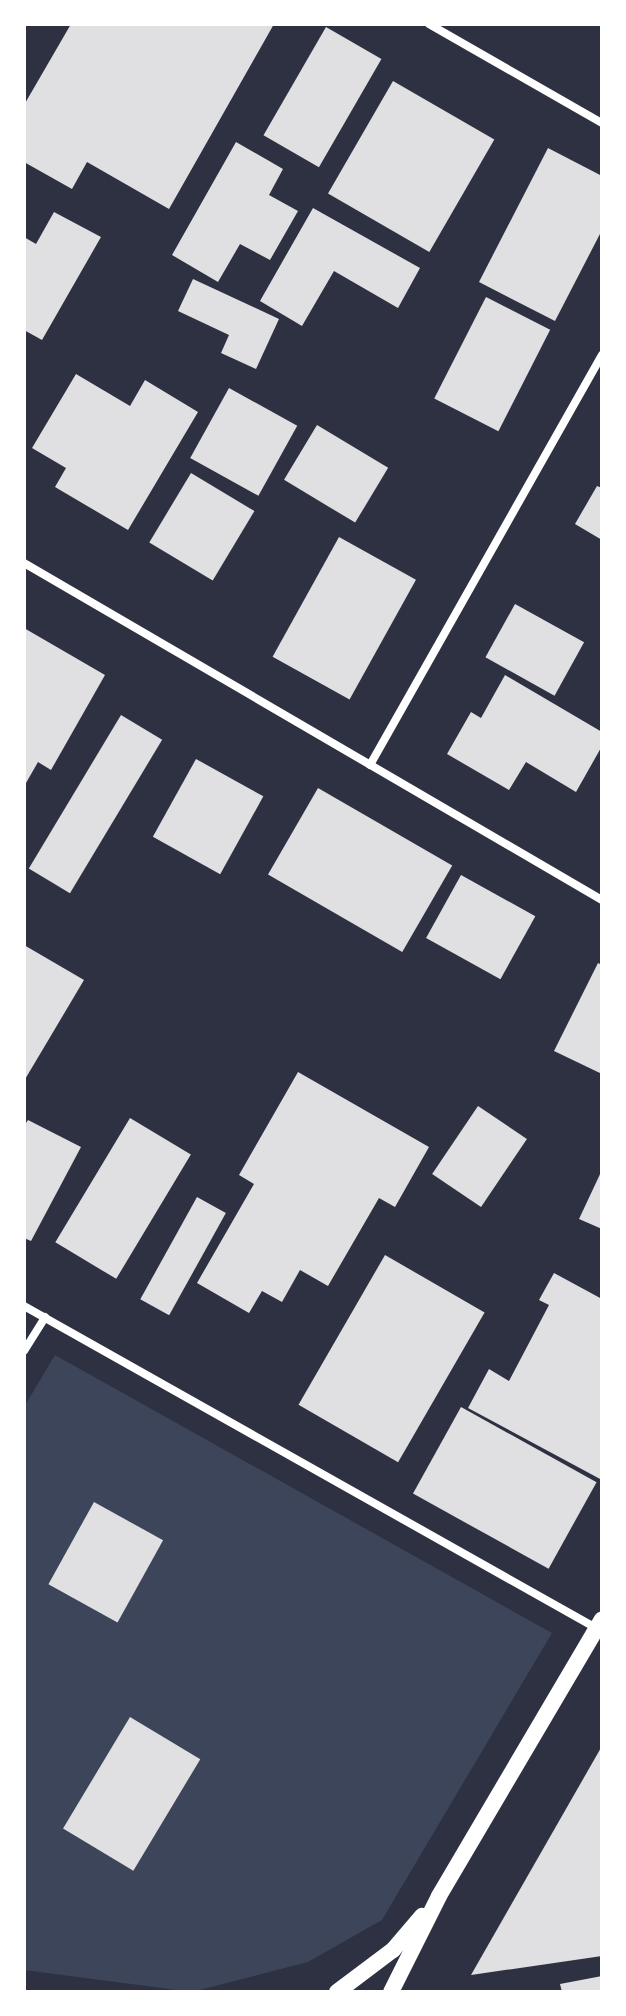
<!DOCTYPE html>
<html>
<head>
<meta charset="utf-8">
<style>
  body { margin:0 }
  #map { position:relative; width:626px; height:2016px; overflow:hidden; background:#2d3142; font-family:"DejaVu Sans",sans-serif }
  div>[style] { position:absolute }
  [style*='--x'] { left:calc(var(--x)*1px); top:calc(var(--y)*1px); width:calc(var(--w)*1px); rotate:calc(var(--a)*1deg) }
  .green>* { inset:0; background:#3c4559 }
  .building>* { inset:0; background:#e0e0e3; transform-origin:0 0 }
  .minor>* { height:8px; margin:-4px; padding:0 4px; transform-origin:4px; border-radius:4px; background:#fff }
  .secondary>* { height:16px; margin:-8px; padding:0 8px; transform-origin:8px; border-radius:8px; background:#fff }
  span { translate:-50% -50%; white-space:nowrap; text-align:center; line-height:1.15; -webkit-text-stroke:7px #fff; paint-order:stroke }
  .frame { position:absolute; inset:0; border:26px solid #fff; pointer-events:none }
</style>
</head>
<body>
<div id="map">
  <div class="green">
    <div style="clip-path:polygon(55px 1355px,552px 1633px,382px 1920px,308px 1962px,192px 1992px,24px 1970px,24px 1407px)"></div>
  </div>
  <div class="building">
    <div style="clip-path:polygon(71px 24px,274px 24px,169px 209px,87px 162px,72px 189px,24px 162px,24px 105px)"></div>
    <div style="left:326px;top:27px;width:64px;height:125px;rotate:30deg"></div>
    <div style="left:393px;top:81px;width:117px;height:130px;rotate:30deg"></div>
    <div style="clip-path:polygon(236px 142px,283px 169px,269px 195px,298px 211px,270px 260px,240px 244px,218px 282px,172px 255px)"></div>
    <div style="clip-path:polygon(548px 148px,602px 176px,602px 230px,555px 321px,479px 282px)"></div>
    <div style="clip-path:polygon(313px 208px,420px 268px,398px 308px,334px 271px,302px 326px,260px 301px)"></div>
    <div style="clip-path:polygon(54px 212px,101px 237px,42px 340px,24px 330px,24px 237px,36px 244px)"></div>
    <div style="clip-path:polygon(193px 279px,279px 319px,256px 369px,221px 353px,229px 335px,178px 311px)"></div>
    <div style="left:486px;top:297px;width:72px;height:114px;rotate:27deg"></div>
    <div style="clip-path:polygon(76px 374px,130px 406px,145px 380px,198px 412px,128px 530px,55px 487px,66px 468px,32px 448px)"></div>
    <div style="left:229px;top:388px;width:78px;height:80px;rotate:29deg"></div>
    <div style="left:317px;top:425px;width:83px;height:64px;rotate:31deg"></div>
    <div style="left:191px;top:473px;width:74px;height:81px;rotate:31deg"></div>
    <div style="clip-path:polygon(597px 486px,602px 488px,602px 540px,575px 524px)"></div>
    <div style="left:339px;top:537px;width:88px;height:137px;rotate:29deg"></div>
    <div style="left:515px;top:604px;width:79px;height:61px;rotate:29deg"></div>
    <div style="clip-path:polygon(24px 628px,105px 675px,51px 770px,38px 762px,26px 783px)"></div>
    <div style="clip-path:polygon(505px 675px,602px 732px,602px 746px,576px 792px,526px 762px,509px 790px,447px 754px,471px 712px,481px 718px)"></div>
    <div style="left:121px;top:715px;width:48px;height:179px;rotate:31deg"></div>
    <div style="left:196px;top:759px;width:77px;height:89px;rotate:29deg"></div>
    <div style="left:318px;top:788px;width:155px;height:100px;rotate:30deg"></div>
    <div style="left:461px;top:875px;width:85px;height:72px;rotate:29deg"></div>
    <div style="clip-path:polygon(24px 945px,84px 980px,24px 1081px)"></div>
    <div style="clip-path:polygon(598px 963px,602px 965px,602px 1074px,554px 1051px)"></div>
    <div style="clip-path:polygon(298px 1072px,429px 1147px,395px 1207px,379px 1198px,328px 1286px,300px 1270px,282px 1302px,262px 1291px,249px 1313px,197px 1283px,254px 1184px,239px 1175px)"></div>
    <div style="left:478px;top:1106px;width:59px;height:82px;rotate:34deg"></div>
    <div style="left:130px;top:1118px;width:71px;height:145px;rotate:31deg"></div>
    <div style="clip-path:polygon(28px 1120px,81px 1147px,31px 1241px,24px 1238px,24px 1126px)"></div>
    <div style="clip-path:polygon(602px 1170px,602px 1229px,579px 1219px)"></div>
    <div style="left:197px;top:1197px;width:33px;height:117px;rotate:29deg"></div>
    <div style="left:385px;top:1255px;width:115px;height:173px;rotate:30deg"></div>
    <div style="clip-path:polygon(554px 1273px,602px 1299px,602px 1480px,468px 1408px,489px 1369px,509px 1381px,549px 1305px,539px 1300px)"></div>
    <div style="left:461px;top:1407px;width:155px;height:99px;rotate:29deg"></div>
    <div style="left:94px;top:1502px;width:79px;height:94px;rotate:29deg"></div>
    <div style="left:130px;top:1717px;width:82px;height:130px;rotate:31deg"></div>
    <div style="clip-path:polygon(602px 1746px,602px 1956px,471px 1975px)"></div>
    <div style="clip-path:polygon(602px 1976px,602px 1992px,562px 1992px,560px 1984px)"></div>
  </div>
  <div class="minor">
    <div style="--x:429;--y:24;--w:199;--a:29.8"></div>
    <div style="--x:24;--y:563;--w:669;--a:30.24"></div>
    <div style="--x:370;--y:765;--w:471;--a:-60.5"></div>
    <div style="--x:24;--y:1306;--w:656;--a:29.38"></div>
    <div style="--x:24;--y:1351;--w:40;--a:-58"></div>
  </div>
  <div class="secondary">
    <div style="--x:337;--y:1992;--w:70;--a:-36.9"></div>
    <div style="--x:393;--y:1950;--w:45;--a:-49.5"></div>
    <div style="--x:391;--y:1992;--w:107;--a:-63.4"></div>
    <div style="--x:439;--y:1896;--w:321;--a:-59.5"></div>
  </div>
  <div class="frame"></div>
</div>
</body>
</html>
